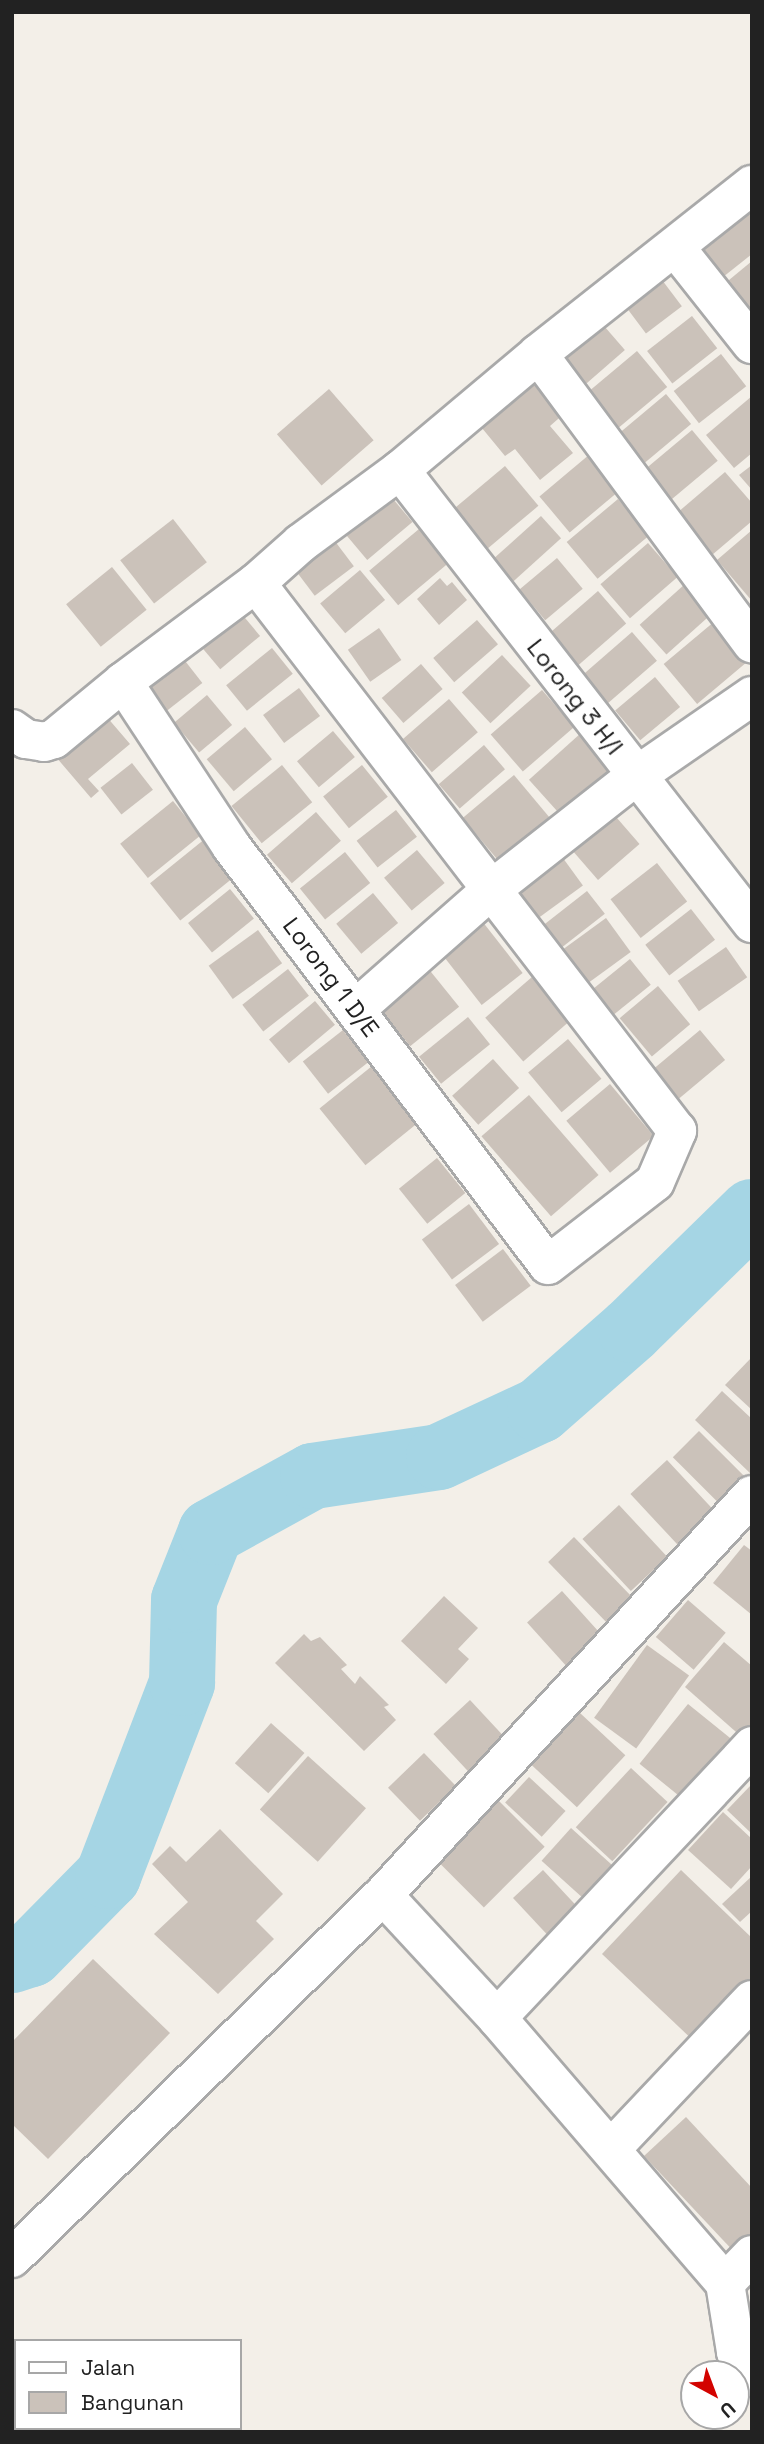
<!DOCTYPE html>
<html>
<head>
<meta charset="utf-8">
<style>
  body { margin:0 }
  #map { position:relative; width:764px; height:2444px; overflow:hidden; background:#f3efe8; font-family:"Space Grotesk",sans-serif }
  div>[style] { position:absolute }
  [style*='--x'] { left:calc(var(--x)*1px); top:calc(var(--y)*1px); width:calc(var(--w)*1px); rotate:calc(var(--a)*1deg) }
  .river>* { height:66px; margin:-33px; padding:0 33px; transform-origin:33px; border-radius:33px; background:#a5d5e4 }
  .building>* { inset:0; background:#cbc2ba; transform-origin:0 0 }
  .roads { filter:drop-shadow(2px 0 #a9a9a9) drop-shadow(-2px 0 #a9a9a9) drop-shadow(0 2px #a9a9a9) drop-shadow(0 -2px #a9a9a9) }
  .minor>* { height:38px; margin:-19px; padding:0 19px; transform-origin:19px; border-radius:19px; background:#fff }
  span { translate:-50% -50%; white-space:nowrap; text-align:center; line-height:1.15; -webkit-text-stroke:6px #fff; paint-order:stroke }
  .street-label { font-size:24px; color:#222 }
  .frame { position:absolute; inset:0; border:14px solid #222; pointer-events:none }
  .legend { position:absolute; left:14px; top:2339px; width:228px; height:91px; box-sizing:border-box; background:#fff; border:2px solid #a7a7a7; margin:0; padding:9px 12px; list-style:none; font-size:21px; color:#222 }
  .legend li { display:flex; align-items:center; gap:14px; height:35px }
  .legend b { width:35px; border:2px solid #a7a7a7 }
  .north { position:absolute; left:680px; top:2360px; width:70px; height:70px; box-sizing:border-box; background:#fff; border:2px solid #a7a7a7; border-radius:50%; rotate:139deg; font-size:19px; font-weight:700; line-height:28px; text-align:center; color:#222 }
  .north::after { content:''; display:block; margin:auto; width:24px; height:32px; background:#d30300; clip-path:polygon(50% 0,100% 100%,50% 72%,0 100%) }
</style>
</head>
<body>
<div id="map">
  <div class="river">
    <div style="--x:12;--y:1960;--w:20;--a:-18"></div>
    <div style="--x:31;--y:1954;--w:110;--a:-45.4"></div>
    <div style="--x:108;--y:1876;--w:207;--a:-69"></div>
    <div style="--x:182;--y:1683;--w:83;--a:-88.6"></div>
    <div style="--x:184;--y:1600;--w:73;--a:-68.3"></div>
    <div style="--x:211;--y:1532;--w:116;--a:-28.8"></div>
    <div style="--x:313;--y:1476;--w:127;--a:-8.6"></div>
    <div style="--x:439;--y:1457;--w:111;--a:-25"></div>
    <div style="--x:540;--y:1410;--w:121;--a:-41.3"></div>
    <div style="--x:631;--y:1330;--w:169;--a:-44.3"></div>
  </div>
  <div class="building">
    <div style="clip-path:polygon(742px 205px,752px 217px,752px 254px,718px 281px,690px 248px)"></div>
    <div style="clip-path:polygon(752px 261px,752px 321px,723px 285px)"></div>
    <div style="left:659px;top:276px;width:38px;height:45px;rotate:53deg"></div>
    <div style="left:692px;top:316px;width:41px;height:57px;rotate:52deg"></div>
    <div style="left:598px;top:319px;width:41px;height:51px;rotate:49deg"></div>
    <div style="left:637px;top:351px;width:47px;height:67px;rotate:50deg"></div>
    <div style="left:721px;top:354px;width:41px;height:60px;rotate:52deg"></div>
    <div style="clip-path:polygon(534px 374px,566px 412px,550px 426px,573px 453px,540px 480px,515px 449px,505px 456px,477px 422px)"></div>
    <div style="left:329px;top:389px;width:68px;height:69px;rotate:49deg"></div>
    <div style="left:666px;top:394px;width:39px;height:60px;rotate:50deg"></div>
    <div style="clip-path:polygon(752px 396px,752px 453px,734px 468px,706px 435px)"></div>
    <div style="left:692px;top:430px;width:40px;height:62px;rotate:50deg"></div>
    <div style="left:590px;top:454px;width:47px;height:66px;rotate:50deg"></div>
    <div style="clip-path:polygon(752px 465px,752px 490px,739px 475px)"></div>
    <div style="left:505px;top:466px;width:52px;height:67px;rotate:50deg"></div>
    <div style="clip-path:polygon(725px 472px,752px 503px,752px 521px,712px 555px,677px 513px)"></div>
    <div style="left:388px;top:493px;width:38px;height:59px;rotate:50deg"></div>
    <div style="left:618px;top:499px;width:48px;height:67px;rotate:50deg"></div>
    <div style="left:541px;top:516px;width:30px;height:67px;rotate:48deg"></div>
    <div style="left:173px;top:519px;width:55px;height:67px;rotate:52deg"></div>
    <div style="left:419px;top:529px;width:45px;height:65px;rotate:50deg"></div>
    <div style="clip-path:polygon(752px 530px,752px 601px,717px 560px)"></div>
    <div style="left:331px;top:536px;width:38px;height:49px;rotate:53deg"></div>
    <div style="left:648px;top:543px;width:45px;height:63px;rotate:49deg"></div>
    <div style="left:557px;top:558px;width:40px;height:49px;rotate:50deg"></div>
    <div style="left:112px;top:567px;width:55px;height:59px;rotate:51deg"></div>
    <div style="left:360px;top:570px;width:39px;height:52px;rotate:50deg"></div>
    <div style="clip-path:polygon(440px 578px,447px 586px,452px 582px,467px 600px,439px 625px,417px 599px)"></div>
    <div style="left:685px;top:584px;width:40px;height:61px;rotate:48deg"></div>
    <div style="left:598px;top:591px;width:43px;height:70px;rotate:49deg"></div>
    <div style="left:235px;top:606px;width:39px;height:52px;rotate:50deg"></div>
    <div style="left:477px;top:620px;width:32px;height:58px;rotate:49deg"></div>
    <div style="left:715px;top:621px;width:52px;height:67px;rotate:50deg"></div>
    <div style="left:379px;top:628px;width:39px;height:38px;rotate:55deg"></div>
    <div style="left:632px;top:632px;width:38px;height:70px;rotate:49deg"></div>
    <div style="left:272px;top:648px;width:33px;height:59px;rotate:51deg"></div>
    <div style="left:502px;top:655px;width:42px;height:55px;rotate:47deg"></div>
    <div style="left:182px;top:657px;width:33px;height:51px;rotate:52deg"></div>
    <div style="left:421px;top:664px;width:33px;height:52px;rotate:49deg"></div>
    <div style="left:655px;top:677px;width:39px;height:52px;rotate:50deg"></div>
    <div style="left:299px;top:688px;width:35px;height:45px;rotate:53deg"></div>
    <div style="left:542px;top:690px;width:49px;height:68px;rotate:49deg"></div>
    <div style="left:207px;top:695px;width:39px;height:43px;rotate:50deg"></div>
    <div style="left:449px;top:699px;width:44px;height:61px;rotate:49deg"></div>
    <div style="clip-path:polygon(106px 716px,130px 744px,88px 779px,99px 791px,91px 798px,56px 757px)"></div>
    <div style="left:245px;top:727px;width:42px;height:50px;rotate:50deg"></div>
    <div style="left:333px;top:731px;width:34px;height:47px;rotate:50deg"></div>
    <div style="left:581px;top:733px;width:47px;height:70px;rotate:48deg"></div>
    <div style="left:484px;top:745px;width:32px;height:60px;rotate:49deg"></div>
    <div style="left:132px;top:763px;width:34px;height:40px;rotate:52deg"></div>
    <div style="left:282px;top:765px;width:48px;height:65px;rotate:51deg"></div>
    <div style="left:362px;top:765px;width:41px;height:50px;rotate:51deg"></div>
    <div style="left:514px;top:775px;width:55px;height:67px;rotate:50deg"></div>
    <div style="left:173px;top:801px;width:44px;height:68px;rotate:51deg"></div>
    <div style="left:396px;top:810px;width:34px;height:50px;rotate:52deg"></div>
    <div style="left:610px;top:810px;width:45px;height:55px;rotate:49deg"></div>
    <div style="left:316px;top:812px;width:38px;height:65px;rotate:49deg"></div>
    <div style="left:206px;top:838px;width:48px;height:72px;rotate:51deg"></div>
    <div style="left:417px;top:850px;width:43px;height:43px;rotate:50deg"></div>
    <div style="left:345px;top:852px;width:40px;height:58px;rotate:51deg"></div>
    <div style="left:560px;top:854px;width:39px;height:61px;rotate:54deg"></div>
    <div style="left:657px;top:863px;width:49px;height:59px;rotate:52deg"></div>
    <div style="left:230px;top:889px;width:38px;height:54px;rotate:51deg"></div>
    <div style="left:587px;top:891px;width:29px;height:60px;rotate:52deg"></div>
    <div style="left:373px;top:893px;width:39px;height:48px;rotate:50deg"></div>
    <div style="left:691px;top:909px;width:39px;height:58px;rotate:52deg"></div>
    <div style="left:606px;top:918px;width:42px;height:53px;rotate:54deg"></div>
    <div style="left:482px;top:921px;width:66px;height:52px;rotate:52deg"></div>
    <div style="left:258px;top:930px;width:41px;height:61px;rotate:54deg"></div>
    <div style="left:726px;top:947px;width:37px;height:59px;rotate:55deg"></div>
    <div style="left:630px;top:959px;width:33px;height:56px;rotate:51deg"></div>
    <div style="left:427px;top:967px;width:51px;height:63px;rotate:51deg"></div>
    <div style="left:288px;top:969px;width:34px;height:58px;rotate:52deg"></div>
    <div style="left:532px;top:977px;width:58px;height:62px;rotate:49deg"></div>
    <div style="left:658px;top:986px;width:50px;height:50px;rotate:50deg"></div>
    <div style="left:315px;top:1001px;width:31px;height:60px;rotate:50deg"></div>
    <div style="left:468px;top:1017px;width:35px;height:63px;rotate:51deg"></div>
    <div style="left:343px;top:1030px;width:41px;height:51px;rotate:52deg"></div>
    <div style="left:700px;top:1030px;width:39px;height:60px;rotate:50deg"></div>
    <div style="left:568px;top:1039px;width:52px;height:52px;rotate:50deg"></div>
    <div style="left:493px;top:1059px;width:39px;height:55px;rotate:48deg"></div>
    <div style="left:377px;top:1062px;width:73px;height:74px;rotate:51deg"></div>
    <div style="left:610px;top:1084px;width:68px;height:57px;rotate:50deg"></div>
    <div style="left:529px;top:1095px;width:106px;height:63px;rotate:49deg"></div>
    <div style="left:437px;top:1158px;width:45px;height:49px;rotate:51deg"></div>
    <div style="left:469px;top:1204px;width:50px;height:59px;rotate:53deg"></div>
    <div style="left:503px;top:1249px;width:46px;height:60px;rotate:53deg"></div>
    <div style="clip-path:polygon(752px 1357px,752px 1410px,725px 1385px)"></div>
    <div style="clip-path:polygon(722px 1391px,752px 1419px,752px 1475px,695px 1420px)"></div>
    <div style="left:699px;top:1431px;width:68px;height:37px;rotate:45deg"></div>
    <div style="left:667px;top:1460px;width:69px;height:50px;rotate:47deg"></div>
    <div style="left:619px;top:1505px;width:71px;height:50px;rotate:47deg"></div>
    <div style="left:574px;top:1537px;width:86px;height:36px;rotate:46deg"></div>
    <div style="clip-path:polygon(744px 1545px,752px 1551px,752px 1615px,713px 1583px)"></div>
    <div style="left:562px;top:1591px;width:64px;height:47px;rotate:48deg"></div>
    <div style="clip-path:polygon(444px 1596px,478px 1628px,458px 1649px,469px 1659px,446px 1684px,401px 1641px)"></div>
    <div style="left:688px;top:1600px;width:50px;height:49px;rotate:41deg"></div>
    <div style="clip-path:polygon(304px 1634px,311px 1641px,320px 1637px,347px 1665px,341px 1669px,355px 1684px,360px 1676px,389px 1705px,384px 1707px,396px 1720px,364px 1751px,275px 1663px)"></div>
    <div style="clip-path:polygon(724px 1642px,752px 1666px,752px 1730px,744px 1739px,685px 1687px)"></div>
    <div style="left:647px;top:1645px;width:52px;height:90px;rotate:36deg"></div>
    <div style="left:470px;top:1700px;width:62px;height:50px;rotate:47deg"></div>
    <div style="left:688px;top:1704px;width:55px;height:77px;rotate:39deg"></div>
    <div style="left:580px;top:1713px;width:62px;height:71px;rotate:43deg"></div>
    <div style="left:271px;top:1723px;width:45px;height:54px;rotate:42deg"></div>
    <div style="left:424px;top:1753px;width:46px;height:50px;rotate:46deg"></div>
    <div style="left:308px;top:1756px;width:78px;height:72px;rotate:42deg"></div>
    <div style="left:631px;top:1768px;width:50px;height:81px;rotate:43deg"></div>
    <div style="left:529px;top:1777px;width:50px;height:35px;rotate:43deg"></div>
    <div style="clip-path:polygon(752px 1784px,752px 1834px,727px 1810px)"></div>
    <div style="left:498px;top:1800px;width:66px;height:86px;rotate:45deg"></div>
    <div style="clip-path:polygon(723px 1812px,752px 1839px,752px 1866px,731px 1889px,688px 1850px)"></div>
    <div style="left:571px;top:1828px;width:62px;height:44px;rotate:42deg"></div>
    <div style="clip-path:polygon(220px 1829px,283px 1894px,256px 1921px,274px 1939px,218px 1994px,154px 1934px,188px 1902px,152px 1864px,170px 1846px,186px 1862px)"></div>
    <div style="left:543px;top:1870px;width:52px;height:41px;rotate:47deg"></div>
    <div style="clip-path:polygon(681px 1870px,752px 1938px,752px 1989px,698px 2045px,602px 1954px)"></div>
    <div style="clip-path:polygon(752px 1876px,752px 1911px,740px 1922px,722px 1904px)"></div>
    <div style="clip-path:polygon(93px 1959px,170px 2033px,48px 2159px,12px 2124px,12px 2042px)"></div>
    <div style="clip-path:polygon(686px 2117px,752px 2188px,752px 2243px,738px 2256px,644px 2156px)"></div>
  </div>
  <div class="roads">
    <div class="minor">
      <div style="--x:675;--y:247;--w:124;--a:51.6"></div>
      <div style="--x:538;--y:354;--w:360;--a:53.5"></div>
      <div style="--x:400;--y:470;--w:574;--a:52.15"></div>
      <div style="--x:123;--y:682;--w:196;--a:56.6"></div>
      <div style="--x:231;--y:846;--w:525;--a:52.89"></div>
      <div style="--x:548;--y:1265;--w:135;--a:-37.8"></div>
      <div style="--x:655;--y:1182;--w:56;--a:-66.7"></div>
      <div style="--x:677;--y:1131;--w:691;--a:-127.53"></div>
      <div style="--x:12;--y:729;--w:17;--a:36"></div>
      <div style="--x:26;--y:739;--w:18;--a:9"></div>
      <div style="--x:44;--y:742;--w:10;--a:-17"></div>
      <div style="--x:54;--y:739;--w:89;--a:-39.6"></div>
      <div style="--x:123;--y:682;--w:166;--a:-36.7"></div>
      <div style="--x:256;--y:583;--w:60;--a:-41.6"></div>
      <div style="--x:301;--y:543;--w:123;--a:-36.4"></div>
      <div style="--x:400;--y:470;--w:180;--a:-40"></div>
      <div style="--x:538;--y:354;--w:273;--a:-38.3"></div>
      <div style="--x:356;--y:1009;--w:180;--a:-41.4"></div>
      <div style="--x:491;--y:890;--w:184;--a:-38.2"></div>
      <div style="--x:636;--y:776;--w:141;--a:-34.6"></div>
      <div style="--x:383;--y:1895;--w:168;--a:47.2"></div>
      <div style="--x:497;--y:2018;--w:350;--a:49.3"></div>
      <div style="--x:725;--y:2283;--w:39;--a:-46"></div>
      <div style="--x:497;--y:2018;--w:373;--a:-46.8"></div>
      <div style="--x:611;--y:2149;--w:205;--a:-46.6"></div>
      <div style="--x:12;--y:2258;--w:519;--a:-44.38"></div>
      <div style="--x:383;--y:1895;--w:544;--a:-47.31"></div>
      <div style="--x:725;--y:2283;--w:70;--a:80.9"></div>
      <div style="--x:736;--y:2352;--w:30;--a:57"></div>
    </div>
  </div>
  <div class="street-label">
    <span style="left:575px;top:697px;rotate:52deg">Lorong 3 H/I</span>
    <span style="left:331px;top:977px;rotate:53deg">Lorong 1 D/E</span>
  </div>
  <div class="frame"></div>
  <ul class="legend">
  <li><b style="height:9px;background:#fff"></b>Jalan</li>
  <li><b style="height:19px;background:#cbc2ba"></b>Bangunan</li>
  </ul>
  <div class="north">U</div>
</div>
</body>
</html>
